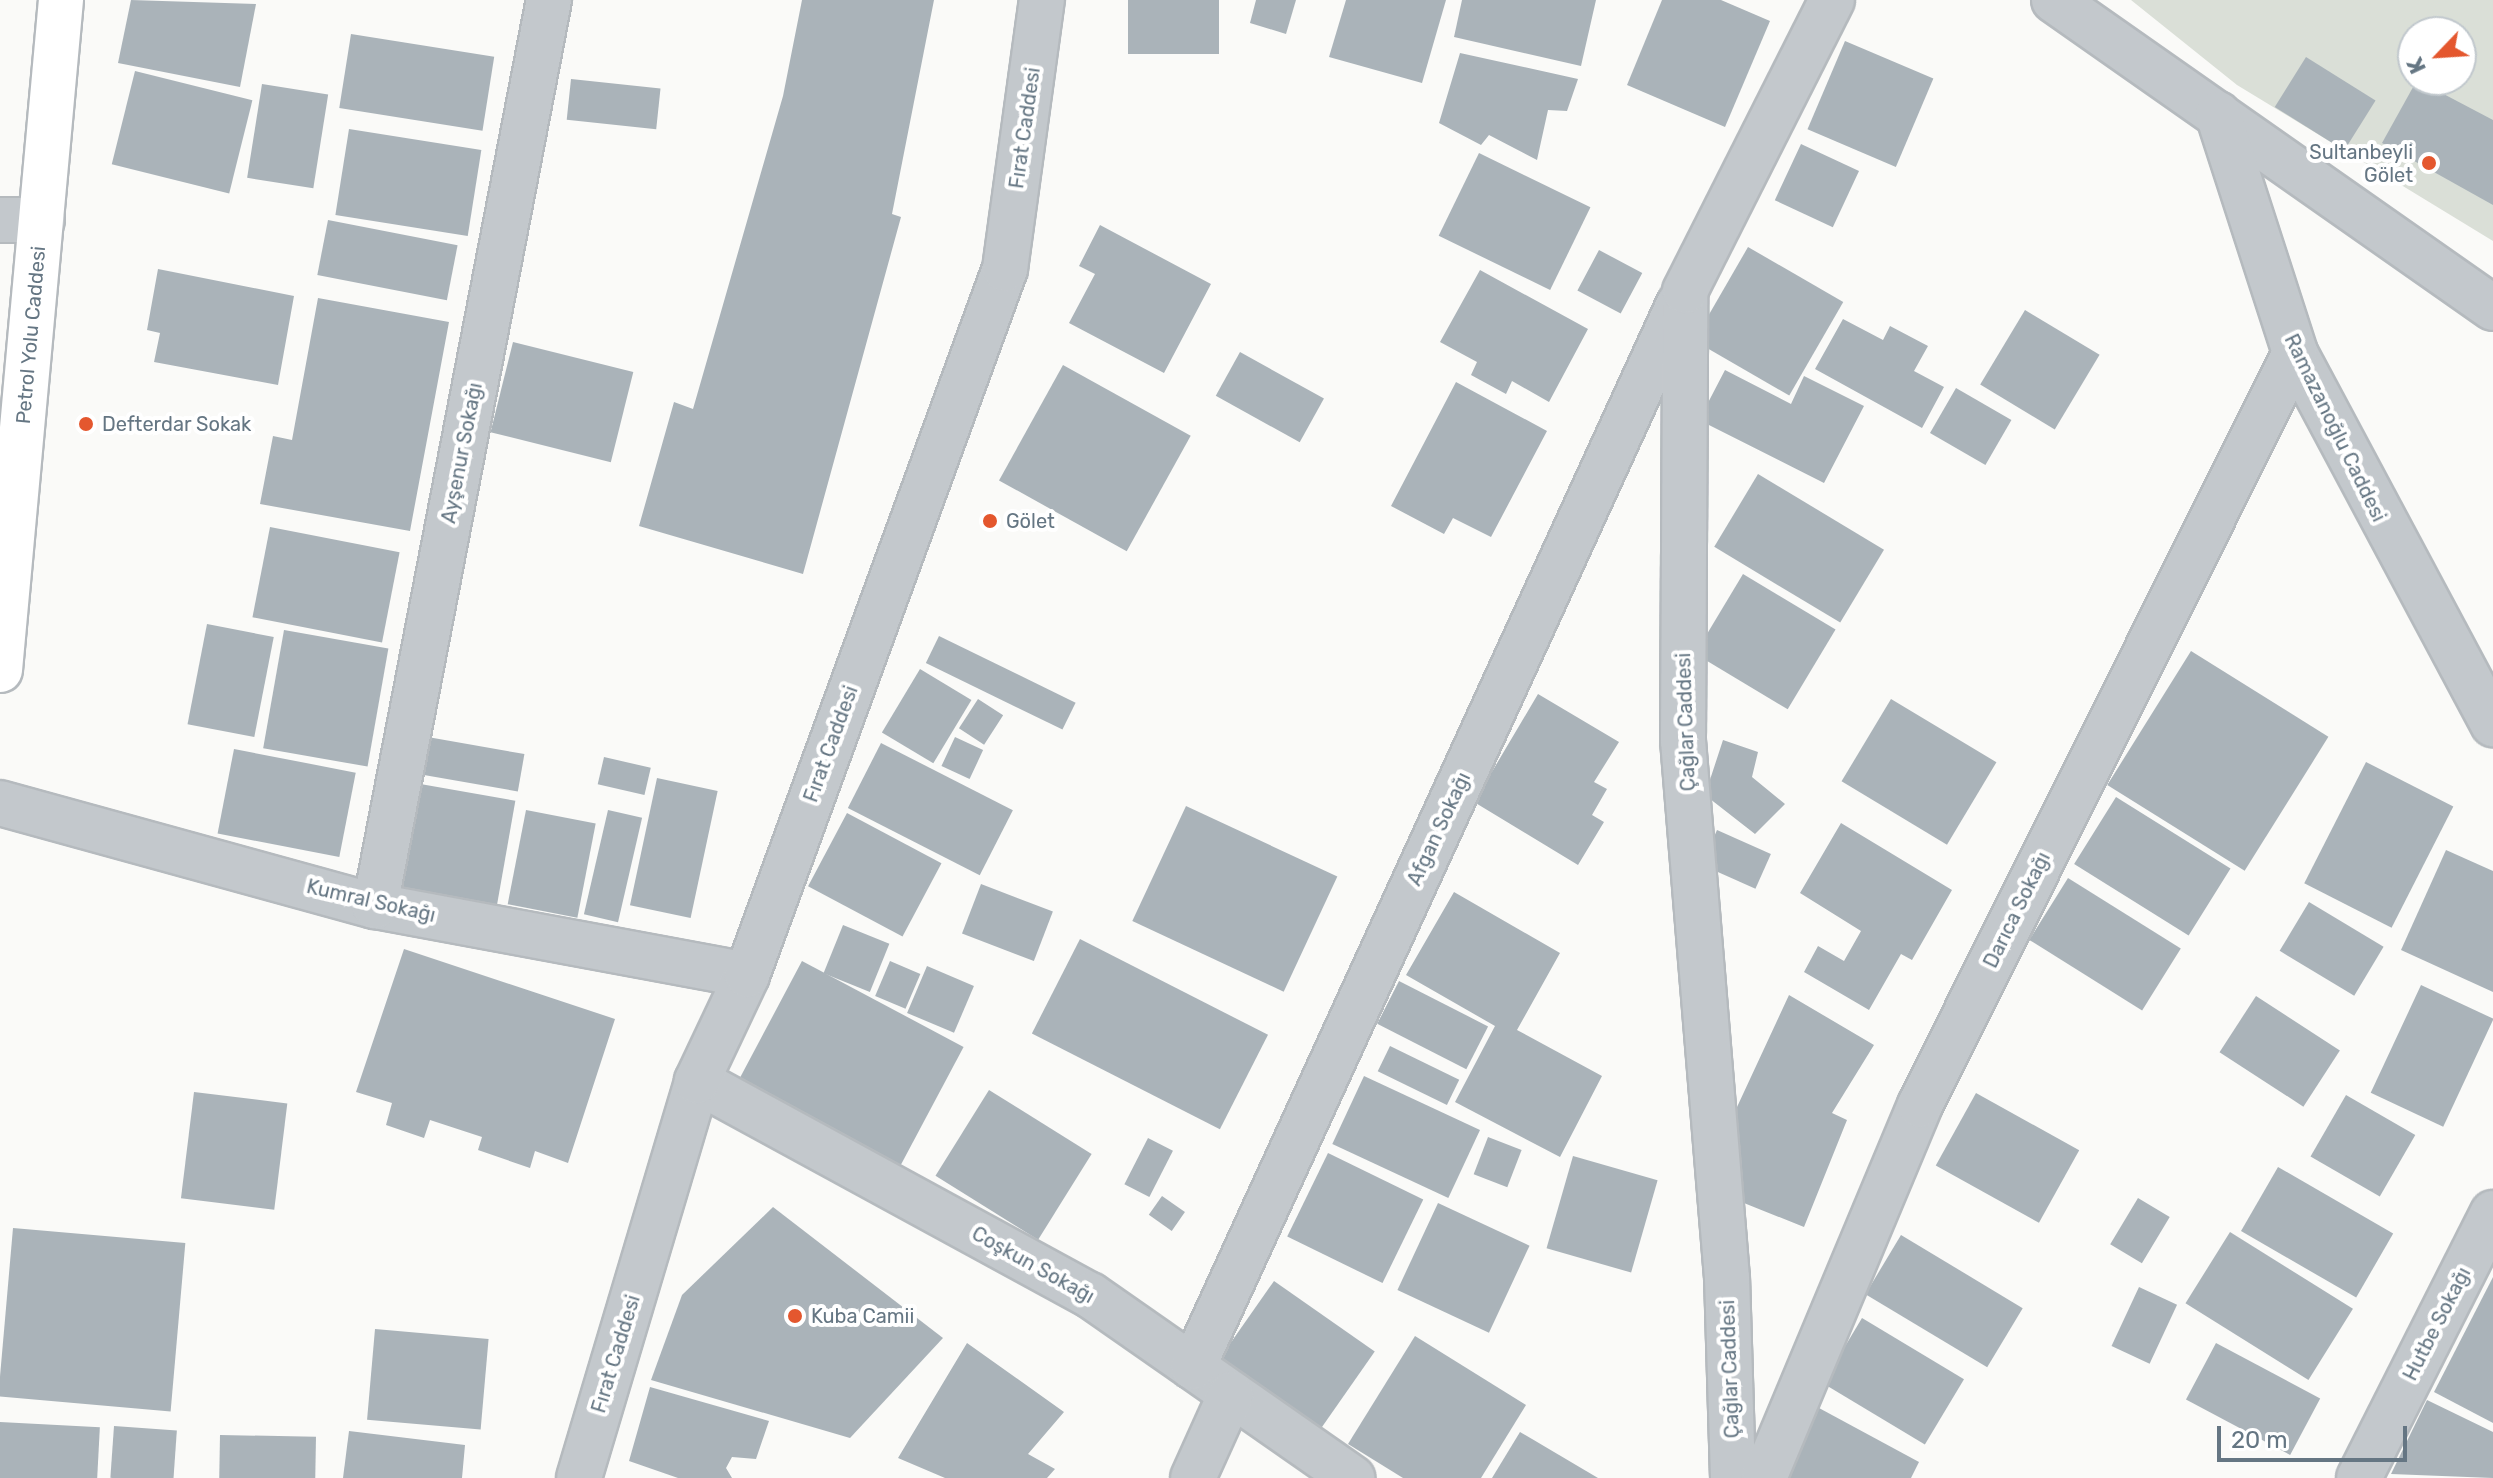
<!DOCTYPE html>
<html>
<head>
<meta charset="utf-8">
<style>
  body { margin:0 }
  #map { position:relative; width:2493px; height:1478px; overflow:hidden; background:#fafaf8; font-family:Rubik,sans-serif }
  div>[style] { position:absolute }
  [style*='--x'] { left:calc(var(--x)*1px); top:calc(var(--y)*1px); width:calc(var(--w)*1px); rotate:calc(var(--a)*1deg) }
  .green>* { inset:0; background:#dadfd7 }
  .building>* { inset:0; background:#aab3b9; transform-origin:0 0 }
  .roads { filter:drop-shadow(2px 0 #b5babe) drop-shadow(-2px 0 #b5babe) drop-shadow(0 2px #b5babe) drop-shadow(0 -2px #b5babe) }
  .minor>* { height:44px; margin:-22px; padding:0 22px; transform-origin:22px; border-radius:22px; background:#c3c8cc }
  .major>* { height:44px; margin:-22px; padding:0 22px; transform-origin:22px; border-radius:22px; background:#fff }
  .dots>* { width:22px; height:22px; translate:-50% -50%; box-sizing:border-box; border:4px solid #fff; border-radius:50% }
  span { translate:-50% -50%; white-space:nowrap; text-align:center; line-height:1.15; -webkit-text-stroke:8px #fff; paint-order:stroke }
  .street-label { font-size:20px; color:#657683 }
  .poi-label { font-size:20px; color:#657683 }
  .right { translate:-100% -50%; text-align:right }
  .left { translate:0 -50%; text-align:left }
  .north { position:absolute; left:2397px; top:16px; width:80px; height:80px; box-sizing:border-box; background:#fff; border:2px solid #c1c8cd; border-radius:50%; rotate:245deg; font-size:22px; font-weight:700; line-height:32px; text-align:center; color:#657683 }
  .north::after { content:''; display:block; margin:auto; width:28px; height:36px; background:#e4572e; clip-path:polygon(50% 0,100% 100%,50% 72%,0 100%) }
  .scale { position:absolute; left:2217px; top:1426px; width:190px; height:36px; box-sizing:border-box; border:4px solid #657683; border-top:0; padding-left:10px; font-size:24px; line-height:28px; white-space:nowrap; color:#657683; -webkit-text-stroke:6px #fff; paint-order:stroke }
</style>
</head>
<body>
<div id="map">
  <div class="green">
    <div style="clip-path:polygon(evenodd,2131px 0,2493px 0,2493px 241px,2237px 85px,2131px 0,2413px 32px,2461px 32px,2461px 80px,2413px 80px,2413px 32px)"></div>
  </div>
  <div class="building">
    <div style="clip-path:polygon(131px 0,256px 4px,240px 87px,118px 63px)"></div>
    <div style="clip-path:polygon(802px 0,934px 0,892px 214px,901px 217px,803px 574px,639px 526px,674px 402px,693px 409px,783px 96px)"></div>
    <div style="left:1128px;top:0;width:91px;height:54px"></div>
    <div style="clip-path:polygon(1256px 0,1296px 0,1286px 34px,1250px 23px)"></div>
    <div style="clip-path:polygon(1346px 0,1446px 0,1422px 83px,1329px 57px)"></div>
    <div style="clip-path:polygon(1462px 0,1596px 0,1581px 66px,1454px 37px)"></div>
    <div style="clip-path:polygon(1662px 0,1721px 0,1770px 21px,1725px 127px,1627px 85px)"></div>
    <div style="left:351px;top:34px;width:145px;height:75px;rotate:9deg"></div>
    <div style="left:1845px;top:41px;width:96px;height:96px;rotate:23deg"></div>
    <div style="clip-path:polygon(1460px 53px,1578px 79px,1567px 111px,1548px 110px,1537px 160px,1489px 135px,1481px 145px,1439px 123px)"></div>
    <div style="left:2306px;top:57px;width:82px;height:59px;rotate:32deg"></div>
    <div style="left:135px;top:71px;width:121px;height:96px;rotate:14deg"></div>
    <div style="left:571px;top:79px;width:90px;height:41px;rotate:6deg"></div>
    <div style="clip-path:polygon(2417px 80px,2493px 120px,2493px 205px,2382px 143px)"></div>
    <div style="left:262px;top:84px;width:67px;height:95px;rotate:9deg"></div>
    <div style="left:349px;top:129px;width:134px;height:87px;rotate:9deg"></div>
    <div style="left:1801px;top:144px;width:64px;height:62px;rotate:25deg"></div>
    <div style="left:1479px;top:153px;width:124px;height:92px;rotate:26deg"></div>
    <div style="left:328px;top:220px;width:132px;height:56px;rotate:11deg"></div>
    <div style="clip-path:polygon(1100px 225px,1211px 284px,1164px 373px,1069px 323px,1095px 274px,1079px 266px)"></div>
    <div style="left:1748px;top:247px;width:110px;height:108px;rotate:30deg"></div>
    <div style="left:1599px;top:250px;width:49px;height:46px;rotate:28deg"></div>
    <div style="clip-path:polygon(158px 269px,294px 296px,278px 385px,154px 362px,160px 333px,147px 330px)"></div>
    <div style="clip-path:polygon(1480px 270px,1588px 329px,1549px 402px,1512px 381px,1506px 394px,1471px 375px,1477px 362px,1440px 342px)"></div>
    <div style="clip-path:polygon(318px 298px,449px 322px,410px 531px,260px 504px,273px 436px,292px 440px)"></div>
    <div style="left:2025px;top:310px;width:87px;height:87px;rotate:31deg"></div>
    <div style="clip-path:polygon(1843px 319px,1883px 340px,1890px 326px,1928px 346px,1914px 371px,1944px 387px,1922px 428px,1815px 369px)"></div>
    <div style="left:513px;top:342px;width:124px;height:93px;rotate:14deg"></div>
    <div style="left:1240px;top:352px;width:96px;height:50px;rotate:29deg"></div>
    <div style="left:1063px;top:365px;width:146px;height:132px;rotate:29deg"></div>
    <div style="clip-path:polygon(1725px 370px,1791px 404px,1804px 376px,1864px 406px,1824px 483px,1699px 420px)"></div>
    <div style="clip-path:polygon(1456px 382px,1547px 431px,1491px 537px,1453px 518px,1444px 534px,1391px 506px)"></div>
    <div style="left:1956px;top:388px;width:64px;height:52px;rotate:30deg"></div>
    <div style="left:1758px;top:474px;width:147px;height:85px;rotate:31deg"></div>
    <div style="left:270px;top:527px;width:132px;height:92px;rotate:11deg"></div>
    <div style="left:1743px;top:574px;width:108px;height:93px;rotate:31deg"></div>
    <div style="left:207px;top:624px;width:68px;height:102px;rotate:11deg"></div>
    <div style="left:284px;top:630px;width:106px;height:120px;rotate:10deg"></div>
    <div style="left:939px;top:636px;width:152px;height:30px;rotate:26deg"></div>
    <div style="left:2191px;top:651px;width:162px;height:158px;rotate:32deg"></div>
    <div style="left:920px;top:669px;width:60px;height:74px;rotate:31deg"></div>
    <div style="clip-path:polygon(1538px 694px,1619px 742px,1594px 782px,1607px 789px,1592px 815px,1604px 822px,1578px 865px,1474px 802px)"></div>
    <div style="left:978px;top:699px;width:30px;height:35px;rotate:33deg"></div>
    <div style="left:1891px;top:699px;width:123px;height:96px;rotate:31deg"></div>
    <div style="left:422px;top:736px;width:104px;height:38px;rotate:10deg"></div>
    <div style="left:955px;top:737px;width:31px;height:32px;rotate:25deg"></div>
    <div style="clip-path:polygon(1723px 740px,1758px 752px,1752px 777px,1785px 804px,1755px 834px,1705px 795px)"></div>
    <div style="left:881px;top:743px;width:148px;height:73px;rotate:27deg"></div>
    <div style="left:234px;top:749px;width:124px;height:86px;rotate:11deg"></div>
    <div style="left:604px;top:757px;width:48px;height:28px;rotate:13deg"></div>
    <div style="left:2366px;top:762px;width:98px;height:136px;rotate:27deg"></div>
    <div style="left:657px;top:778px;width:62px;height:130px;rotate:12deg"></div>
    <div style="left:409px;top:782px;width:108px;height:106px;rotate:10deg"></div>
    <div style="left:2116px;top:797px;width:135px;height:79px;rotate:32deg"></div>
    <div style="left:1186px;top:806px;width:167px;height:127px;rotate:25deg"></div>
    <div style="left:526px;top:810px;width:71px;height:96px;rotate:11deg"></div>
    <div style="left:608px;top:810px;width:35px;height:107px;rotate:13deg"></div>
    <div style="left:847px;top:813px;width:107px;height:83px;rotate:28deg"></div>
    <div style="clip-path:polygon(1841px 823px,1952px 890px,1912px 960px,1901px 954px,1869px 1010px,1804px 972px,1818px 946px,1844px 961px,1861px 931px,1800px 893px)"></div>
    <div style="left:1717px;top:830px;width:59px;height:38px;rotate:24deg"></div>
    <div style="clip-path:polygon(2446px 850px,2493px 871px,2493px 992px,2401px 950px)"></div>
    <div style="left:2068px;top:878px;width:133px;height:73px;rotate:32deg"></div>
    <div style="left:981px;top:884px;width:77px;height:53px;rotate:21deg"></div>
    <div style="clip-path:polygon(1454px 892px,1560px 953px,1517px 1030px,1602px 1076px,1560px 1157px,1455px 1102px,1495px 1026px,1406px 975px)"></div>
    <div style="left:2309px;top:902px;width:87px;height:57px;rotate:31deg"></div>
    <div style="left:843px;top:925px;width:50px;height:52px;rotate:22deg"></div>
    <div style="left:1080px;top:939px;width:211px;height:106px;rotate:27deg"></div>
    <div style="clip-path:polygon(404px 949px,615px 1019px,568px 1163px,535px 1151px,530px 1168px,478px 1150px,482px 1137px,430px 1120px,424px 1138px,386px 1125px,392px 1103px,356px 1092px)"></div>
    <div style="left:802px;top:961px;width:183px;height:146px;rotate:28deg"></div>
    <div style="left:890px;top:961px;width:33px;height:38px;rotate:23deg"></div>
    <div style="left:927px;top:966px;width:51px;height:51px;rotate:23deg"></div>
    <div style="left:1399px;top:981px;width:100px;height:48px;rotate:27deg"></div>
    <div style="left:2421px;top:985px;width:80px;height:119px;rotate:25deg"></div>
    <div style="clip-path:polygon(1789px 995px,1874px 1045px,1832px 1113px,1847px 1120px,1804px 1227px,1724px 1195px,1718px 1148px)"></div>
    <div style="left:2256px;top:996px;width:100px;height:67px;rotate:33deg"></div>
    <div style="left:1390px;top:1046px;width:77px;height:28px;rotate:26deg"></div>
    <div style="left:1364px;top:1076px;width:128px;height:75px;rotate:25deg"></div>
    <div style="left:989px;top:1090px;width:121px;height:101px;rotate:32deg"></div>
    <div style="left:194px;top:1092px;width:94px;height:107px;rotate:7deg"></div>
    <div style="left:1976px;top:1093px;width:118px;height:83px;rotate:29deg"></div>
    <div style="left:2346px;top:1095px;width:80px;height:71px;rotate:30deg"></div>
    <div style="left:1488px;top:1137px;width:36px;height:40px;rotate:21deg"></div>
    <div style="left:1148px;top:1138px;width:28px;height:52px;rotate:27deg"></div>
    <div style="left:1328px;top:1153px;width:106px;height:93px;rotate:26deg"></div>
    <div style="left:1573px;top:1156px;width:88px;height:96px;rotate:16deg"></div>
    <div style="left:2278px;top:1167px;width:133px;height:74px;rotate:30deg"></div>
    <div style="left:1162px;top:1196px;width:28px;height:23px;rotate:35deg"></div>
    <div style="left:2138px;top:1198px;width:37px;height:54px;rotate:31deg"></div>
    <div style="left:1438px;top:1203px;width:101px;height:96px;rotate:25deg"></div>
    <div style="clip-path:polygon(773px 1207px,943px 1338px,850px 1438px,651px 1380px,682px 1295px)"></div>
    <div style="left:13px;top:1228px;width:173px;height:169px;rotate:5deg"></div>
    <div style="left:2230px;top:1232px;width:145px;height:84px;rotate:32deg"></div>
    <div style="left:1901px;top:1235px;width:142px;height:69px;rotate:31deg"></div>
    <div style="clip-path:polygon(2493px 1277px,2493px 1423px,2434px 1392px)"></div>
    <div style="left:1274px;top:1281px;width:123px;height:99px;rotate:35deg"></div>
    <div style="left:2139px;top:1287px;width:42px;height:65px;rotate:25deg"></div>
    <div style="left:1862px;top:1318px;width:119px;height:76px;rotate:31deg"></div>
    <div style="left:375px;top:1329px;width:114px;height:91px;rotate:5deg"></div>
    <div style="clip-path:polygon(1415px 1336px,1526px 1405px,1481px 1478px,1403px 1478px,1348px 1444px)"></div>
    <div style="clip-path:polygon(967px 1343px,1064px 1412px,1028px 1454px,1055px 1469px,1047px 1478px,945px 1478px,898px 1458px)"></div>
    <div style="left:2216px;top:1343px;width:118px;height:64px;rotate:28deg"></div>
    <div style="clip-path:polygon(650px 1387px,769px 1421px,756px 1459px,732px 1457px,726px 1468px,732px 1478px,678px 1478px,629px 1461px)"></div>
    <div style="clip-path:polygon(2427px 1400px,2493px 1432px,2493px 1478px,2391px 1474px)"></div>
    <div style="clip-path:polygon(1819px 1408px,1919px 1462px,1911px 1478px,1781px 1478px)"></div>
    <div style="left:0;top:1422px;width:100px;height:56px;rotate:3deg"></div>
    <div style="left:114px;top:1426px;width:63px;height:52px;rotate:4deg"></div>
    <div style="clip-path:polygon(349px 1431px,465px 1445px,462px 1478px,343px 1478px)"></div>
    <div style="clip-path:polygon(1520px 1432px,1598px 1478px,1492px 1478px)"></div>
    <div style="left:220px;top:1435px;width:96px;height:43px;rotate:1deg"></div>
  </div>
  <div class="roads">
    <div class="minor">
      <div style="--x:2054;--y:0;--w:536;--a:35.05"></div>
      <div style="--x:2218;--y:114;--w:251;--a:72.1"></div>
      <div style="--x:2295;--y:353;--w:421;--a:61.9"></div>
      <div style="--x:0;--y:220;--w:42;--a:0"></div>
      <div style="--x:0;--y:803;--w:389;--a:15.4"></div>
      <div style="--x:375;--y:906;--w:378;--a:10.5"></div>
      <div style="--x:375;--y:906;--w:923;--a:-79.13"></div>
      <div style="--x:697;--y:1081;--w:447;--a:28.6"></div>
      <div style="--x:1090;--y:1295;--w:320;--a:34.9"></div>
      <div style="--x:1193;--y:1367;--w:1169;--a:-65.43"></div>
      <div style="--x:579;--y:1478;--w:414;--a:-73.4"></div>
      <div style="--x:697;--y:1081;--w:117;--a:-64.7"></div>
      <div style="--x:747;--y:975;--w:752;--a:-69.93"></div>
      <div style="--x:1005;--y:269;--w:272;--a:-82.2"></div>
      <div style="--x:1193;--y:1478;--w:92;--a:-65.7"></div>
      <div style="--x:1733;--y:1478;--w:200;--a:-91.7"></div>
      <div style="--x:1727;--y:1278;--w:539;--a:-94.68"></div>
      <div style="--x:1683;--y:741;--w:450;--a:-89.7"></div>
      <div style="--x:1685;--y:291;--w:326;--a:-63.2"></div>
      <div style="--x:1764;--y:1478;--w:404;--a:-67.3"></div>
      <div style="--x:1920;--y:1105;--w:840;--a:-63.5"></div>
      <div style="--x:2359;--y:1478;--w:297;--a:-63.2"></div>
    </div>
    <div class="major">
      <div style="--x:0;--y:670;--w:673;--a:-84.8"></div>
    </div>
  </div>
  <div class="dots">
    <div style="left:2429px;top:163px;background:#e4572e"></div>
    <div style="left:86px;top:424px;background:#e4572e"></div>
    <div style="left:990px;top:521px;background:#e4572e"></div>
    <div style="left:795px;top:1316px;background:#e4572e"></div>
  </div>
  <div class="street-label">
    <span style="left:1025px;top:128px;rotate:-82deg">Fırat Caddesi</span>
    <span style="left:31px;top:335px;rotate:-85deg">Petrol Yolu Caddesi</span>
    <span style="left:2335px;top:428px;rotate:64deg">Ramazanoğlu Caddesi</span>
    <span style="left:462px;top:453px;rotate:-79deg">Ayşenur Sokağı</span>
    <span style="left:1686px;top:722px;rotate:-92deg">Çağlar Caddesi</span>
    <span style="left:831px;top:744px;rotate:-70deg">Fırat Caddesi</span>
    <span style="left:1439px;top:829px;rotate:-65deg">Afgan Sokağı</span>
    <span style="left:371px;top:901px;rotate:13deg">Kumral Sokağı</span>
    <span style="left:2017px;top:910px;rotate:-64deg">Darıca Sokağı</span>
    <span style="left:1033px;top:1265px;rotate:29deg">Coşkun Sokağı</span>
    <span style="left:2437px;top:1324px;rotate:-63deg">Hutbe Sokağı</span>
    <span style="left:616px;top:1354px;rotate:-73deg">Fırat Caddesi</span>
    <span style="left:1730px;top:1369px;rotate:-92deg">Çağlar Caddesi</span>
  </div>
  <div class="poi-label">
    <span class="right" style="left:2413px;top:164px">Sultanbeyli<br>Gölet</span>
    <span class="left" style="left:102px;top:424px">Defterdar Sokak</span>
    <span class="left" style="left:1006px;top:521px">Gölet</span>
    <span class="left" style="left:811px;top:1316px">Kuba Camii</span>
  </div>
  <div class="north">K</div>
  <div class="scale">20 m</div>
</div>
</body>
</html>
